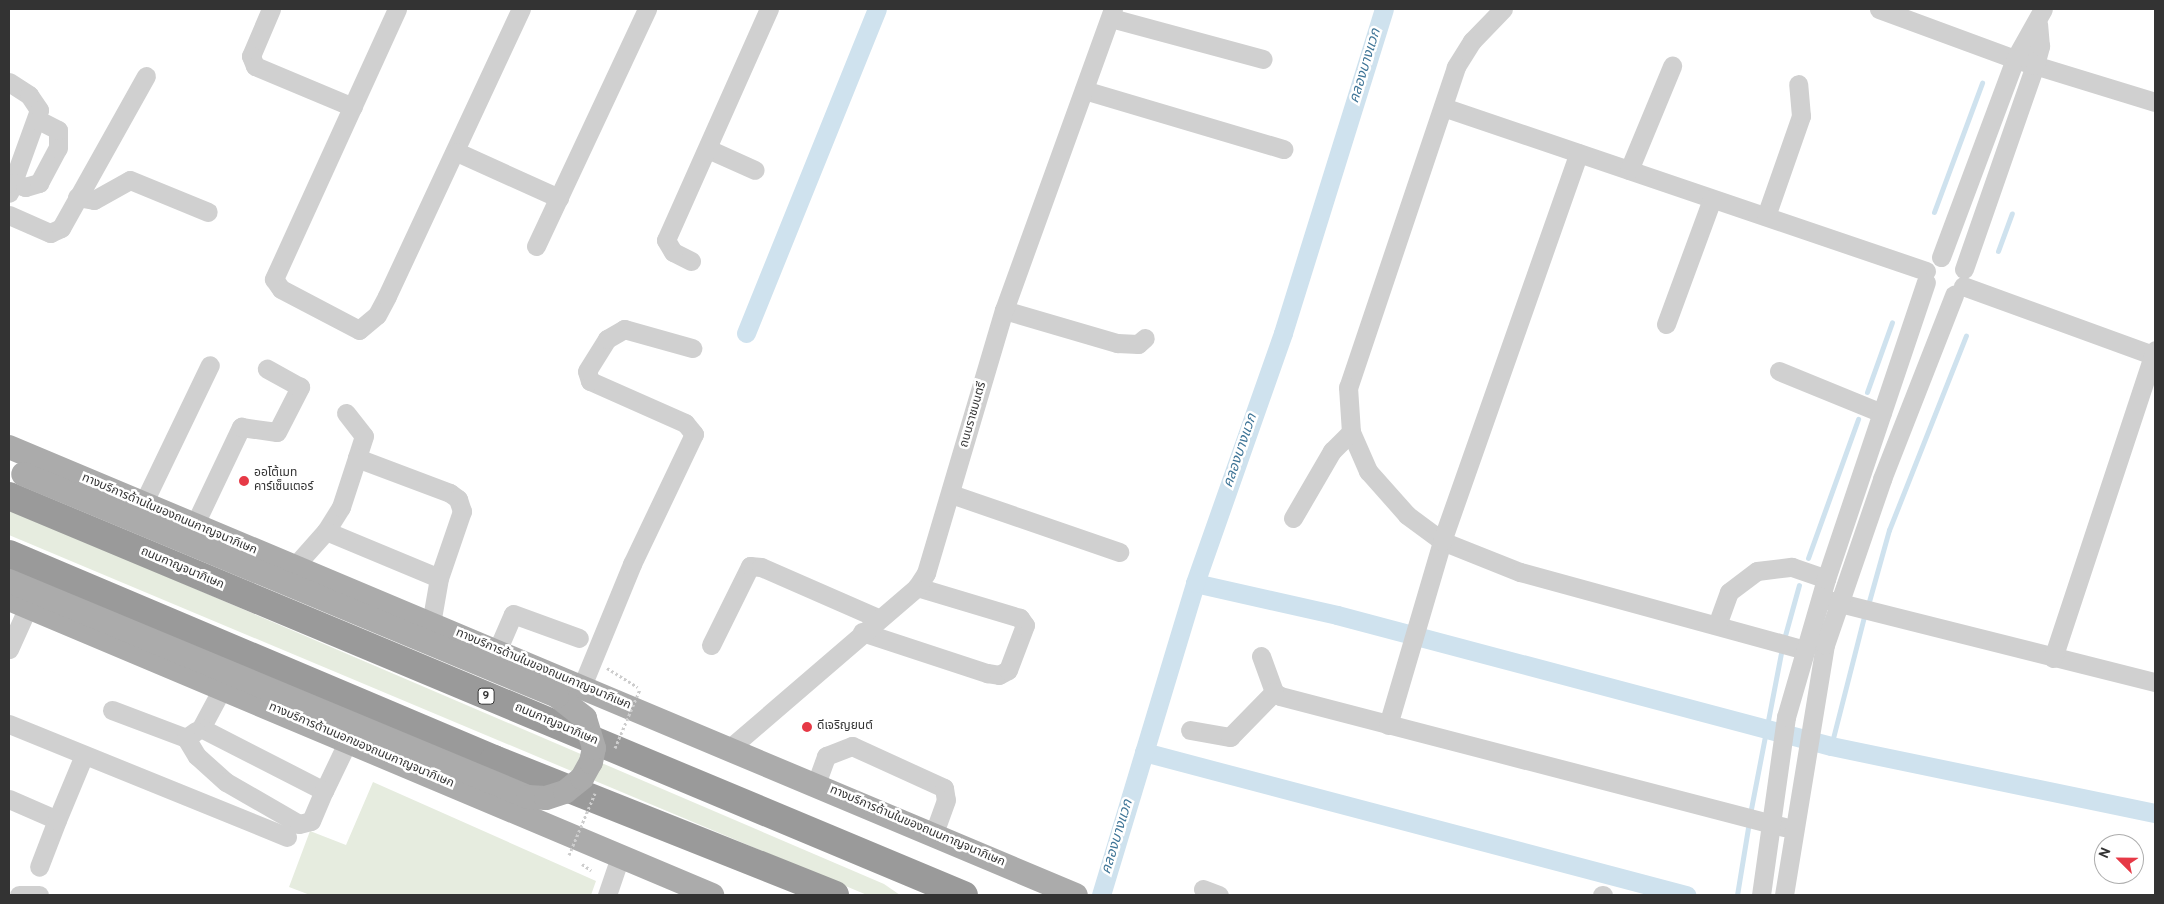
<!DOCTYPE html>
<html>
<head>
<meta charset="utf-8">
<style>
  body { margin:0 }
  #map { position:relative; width:2164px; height:904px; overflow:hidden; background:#fff; font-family:Overpass,"Noto Sans Thai",sans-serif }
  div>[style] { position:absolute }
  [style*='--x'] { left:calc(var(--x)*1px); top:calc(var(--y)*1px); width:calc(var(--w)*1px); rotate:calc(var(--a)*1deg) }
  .green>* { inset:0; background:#e6ecdf }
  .stream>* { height:5px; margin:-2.5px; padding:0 2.5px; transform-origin:2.5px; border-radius:2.5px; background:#cfe2ee }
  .canal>* { height:19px; margin:-9.5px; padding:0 9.5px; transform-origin:9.5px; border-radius:9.5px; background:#cfe2ee }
  .path>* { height:3px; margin-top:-1.5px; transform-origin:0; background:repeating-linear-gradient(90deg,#cdcdcd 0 2.5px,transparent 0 5px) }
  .minor>* { height:19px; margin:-9.5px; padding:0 9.5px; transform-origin:9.5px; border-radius:9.5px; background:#d0d0d0 }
  .major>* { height:24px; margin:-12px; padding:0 12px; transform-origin:12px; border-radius:12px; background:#ababab }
  .highway>* { height:28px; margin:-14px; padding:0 14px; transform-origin:14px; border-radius:14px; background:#9a9a9a }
  .path-bridge>* { height:3px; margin-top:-1.5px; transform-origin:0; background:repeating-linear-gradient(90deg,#cdcdcd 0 2.5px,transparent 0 5px) }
  .major-bridge>* { height:24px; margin:-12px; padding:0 12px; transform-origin:12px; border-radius:12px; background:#ababab }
  .dots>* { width:14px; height:14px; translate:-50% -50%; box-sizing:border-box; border:2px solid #fff; border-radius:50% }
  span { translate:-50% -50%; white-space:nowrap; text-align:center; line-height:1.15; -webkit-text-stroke:5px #fff; paint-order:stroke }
  .shield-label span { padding:1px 4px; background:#fff; border:1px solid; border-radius:4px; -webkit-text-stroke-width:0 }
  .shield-label { font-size:11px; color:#333; font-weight:700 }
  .street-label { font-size:12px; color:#333 }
  .poi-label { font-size:12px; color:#333 }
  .left { translate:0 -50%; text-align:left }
  .water-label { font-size:14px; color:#3f7597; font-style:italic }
  .frame { position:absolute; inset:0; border:10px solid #333; pointer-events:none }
  .north { position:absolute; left:2094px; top:834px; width:50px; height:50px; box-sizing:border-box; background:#fff; border:1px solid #adadad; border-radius:50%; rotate:293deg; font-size:14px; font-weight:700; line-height:20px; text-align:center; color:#333 }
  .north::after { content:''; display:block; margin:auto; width:18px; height:22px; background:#e63946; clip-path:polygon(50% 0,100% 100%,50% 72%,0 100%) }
</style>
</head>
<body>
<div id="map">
  <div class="green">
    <div style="clip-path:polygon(9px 509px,884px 884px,900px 895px,867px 895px,9px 535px)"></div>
    <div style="clip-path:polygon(373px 782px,596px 881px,591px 895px,310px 895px,289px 887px,310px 831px,346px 845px)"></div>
  </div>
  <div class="stream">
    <div style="--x:1934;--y:212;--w:138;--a:-69.6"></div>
    <div style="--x:1998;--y:251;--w:40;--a:-69.8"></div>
    <div style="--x:1867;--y:392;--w:74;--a:-70.3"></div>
    <div style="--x:1808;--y:558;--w:148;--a:-70.2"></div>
    <div style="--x:1868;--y:605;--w:78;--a:-74.4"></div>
    <div style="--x:1889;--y:530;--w:209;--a:-68.4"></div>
    <div style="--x:1784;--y:639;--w:56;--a:-74.5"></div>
    <div style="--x:1831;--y:746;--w:137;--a:-75.7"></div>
    <div style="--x:1750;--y:814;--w:169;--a:-79.1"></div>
    <div style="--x:1737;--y:895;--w:74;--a:-80.7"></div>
  </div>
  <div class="canal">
    <div style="--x:746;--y:333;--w:349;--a:-68"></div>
    <div style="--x:1195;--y:583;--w:146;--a:12.7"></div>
    <div style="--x:1337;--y:615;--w:511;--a:14.85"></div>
    <div style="--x:1831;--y:746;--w:331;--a:11.7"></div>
    <div style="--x:1144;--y:752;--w:561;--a:14.78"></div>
    <div style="--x:1101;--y:895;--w:326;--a:-73.2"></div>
    <div style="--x:1195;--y:583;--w:265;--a:-70.6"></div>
    <div style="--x:1283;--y:333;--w:339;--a:-72.7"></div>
  </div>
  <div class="path">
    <div style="--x:607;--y:668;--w:36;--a:32"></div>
    <div style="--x:582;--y:864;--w:11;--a:34"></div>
  </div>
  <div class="minor">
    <div style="--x:271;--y:9;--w:51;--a:113.1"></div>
    <div style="--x:251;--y:56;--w:11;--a:68"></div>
    <div style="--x:255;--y:66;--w:106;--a:22.7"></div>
    <div style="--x:397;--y:9;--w:297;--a:114.5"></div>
    <div style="--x:274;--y:279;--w:12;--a:55"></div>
    <div style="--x:281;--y:289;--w:88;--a:27.7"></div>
    <div style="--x:359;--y:330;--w:23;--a:-40"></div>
    <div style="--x:377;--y:315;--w:21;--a:-62"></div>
    <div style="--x:387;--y:296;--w:317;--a:-65"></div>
    <div style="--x:1503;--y:9;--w:45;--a:134.1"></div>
    <div style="--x:1472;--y:41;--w:31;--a:122"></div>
    <div style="--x:1456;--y:67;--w:338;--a:108.6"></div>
    <div style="--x:1348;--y:387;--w:45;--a:86.2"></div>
    <div style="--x:1351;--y:432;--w:43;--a:66.4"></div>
    <div style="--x:1368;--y:471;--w:59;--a:48.4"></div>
    <div style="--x:1407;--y:515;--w:44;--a:36.6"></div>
    <div style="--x:1442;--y:541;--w:84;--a:21.7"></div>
    <div style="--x:1520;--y:572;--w:295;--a:15.3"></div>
    <div style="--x:1879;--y:9;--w:145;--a:20.2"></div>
    <div style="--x:2015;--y:59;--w:146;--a:17.1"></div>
    <div style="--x:1111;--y:18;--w:157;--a:15.1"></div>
    <div style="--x:9;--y:82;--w:24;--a:33"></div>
    <div style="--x:29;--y:95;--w:18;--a:56"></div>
    <div style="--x:39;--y:110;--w:88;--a:109.9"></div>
    <div style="--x:1084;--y:90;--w:208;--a:16.5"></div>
    <div style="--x:1443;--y:107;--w:510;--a:18.75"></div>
    <div style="--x:708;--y:149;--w:51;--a:24.1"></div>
    <div style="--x:457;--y:152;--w:112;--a:24.3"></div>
    <div style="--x:1629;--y:170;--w:113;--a:-67.5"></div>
    <div style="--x:13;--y:183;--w:13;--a:18"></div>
    <div style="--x:25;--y:187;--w:15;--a:-16"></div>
    <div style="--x:39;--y:183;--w:40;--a:-62"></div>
    <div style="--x:58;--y:148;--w:18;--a:-90"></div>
    <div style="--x:58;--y:130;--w:22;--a:-153"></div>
    <div style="--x:77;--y:197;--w:17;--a:10"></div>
    <div style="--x:94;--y:200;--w:41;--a:-29.1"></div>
    <div style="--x:130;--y:180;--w:84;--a:22.3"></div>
    <div style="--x:9;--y:215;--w:45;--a:23.7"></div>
    <div style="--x:50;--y:233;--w:12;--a:-24"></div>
    <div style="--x:61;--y:228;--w:174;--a:-60.8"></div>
    <div style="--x:1766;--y:216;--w:106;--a:-70.7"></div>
    <div style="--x:1801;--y:116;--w:32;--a:-95"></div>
    <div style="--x:536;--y:246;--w:262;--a:-64.9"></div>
    <div style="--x:1941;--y:257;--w:211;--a:-69.5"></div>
    <div style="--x:2015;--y:59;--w:57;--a:-60.8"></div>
    <div style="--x:691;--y:261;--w:20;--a:-153"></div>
    <div style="--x:673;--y:252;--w:14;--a:-120"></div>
    <div style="--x:666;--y:240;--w:253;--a:-66"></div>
    <div style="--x:1964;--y:269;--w:216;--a:-70.8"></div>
    <div style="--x:2035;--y:65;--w:20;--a:-75"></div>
    <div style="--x:2040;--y:46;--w:22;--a:-95"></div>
    <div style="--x:1963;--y:286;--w:204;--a:20"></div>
    <div style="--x:1004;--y:310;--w:118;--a:16.3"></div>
    <div style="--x:1117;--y:343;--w:21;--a:3"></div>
    <div style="--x:1138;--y:344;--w:9;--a:-41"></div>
    <div style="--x:1666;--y:324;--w:133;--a:-69.8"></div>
    <div style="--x:1779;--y:371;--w:111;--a:22.2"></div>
    <div style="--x:346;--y:413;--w:29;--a:52"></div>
    <div style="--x:364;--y:436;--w:23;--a:108"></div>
    <div style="--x:951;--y:494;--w:178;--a:19"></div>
    <div style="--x:143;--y:504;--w:154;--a:-64.3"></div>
    <div style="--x:1293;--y:518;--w:78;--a:-59.8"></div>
    <div style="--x:1332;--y:451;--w:27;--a:-45"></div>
    <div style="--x:194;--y:526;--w:110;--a:-64.6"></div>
    <div style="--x:241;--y:427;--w:36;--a:8"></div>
    <div style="--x:277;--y:432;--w:51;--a:-62.9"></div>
    <div style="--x:300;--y:387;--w:38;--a:-151"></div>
    <div style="--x:326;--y:531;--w:28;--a:-58"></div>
    <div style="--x:341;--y:507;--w:52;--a:-71.9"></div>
    <div style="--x:357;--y:458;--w:99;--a:20.6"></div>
    <div style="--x:450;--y:493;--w:10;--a:37"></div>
    <div style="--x:458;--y:499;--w:13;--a:72"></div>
    <div style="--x:462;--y:511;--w:71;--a:108.9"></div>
    <div style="--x:294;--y:567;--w:48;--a:-48.4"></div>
    <div style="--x:326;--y:531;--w:122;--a:22.6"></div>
    <div style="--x:439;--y:578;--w:47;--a:99.9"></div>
    <div style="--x:1828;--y:600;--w:337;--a:14.1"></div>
    <div style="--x:1717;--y:625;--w:35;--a:-70"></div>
    <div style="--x:1729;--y:592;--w:35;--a:-37"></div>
    <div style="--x:1757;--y:571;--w:35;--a:-7"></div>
    <div style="--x:1792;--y:567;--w:36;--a:19"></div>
    <div style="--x:862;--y:632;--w:132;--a:18.2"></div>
    <div style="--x:987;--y:673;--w:12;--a:9"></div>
    <div style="--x:999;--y:675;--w:10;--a:-29"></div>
    <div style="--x:1008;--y:670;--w:48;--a:-69.3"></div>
    <div style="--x:1025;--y:625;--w:9;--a:-126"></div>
    <div style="--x:1020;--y:618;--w:108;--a:-163.2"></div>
    <div style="--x:711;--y:645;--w:88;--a:-63.7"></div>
    <div style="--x:750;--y:566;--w:11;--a:5"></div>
    <div style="--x:761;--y:567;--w:128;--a:23.6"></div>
    <div style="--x:9;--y:649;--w:46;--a:-65.7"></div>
    <div style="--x:497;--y:651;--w:40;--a:-66.6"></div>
    <div style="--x:513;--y:614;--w:70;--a:20"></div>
    <div style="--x:1261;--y:656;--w:38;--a:70"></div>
    <div style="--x:1274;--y:692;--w:7;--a:34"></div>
    <div style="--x:1280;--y:696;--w:521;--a:14.57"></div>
    <div style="--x:2053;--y:658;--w:324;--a:-71.7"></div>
    <div style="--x:582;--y:686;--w:132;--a:-67.7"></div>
    <div style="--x:632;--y:564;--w:144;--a:-64.5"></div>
    <div style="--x:694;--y:434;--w:14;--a:-129"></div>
    <div style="--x:685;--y:423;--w:104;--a:-156.1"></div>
    <div style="--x:590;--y:381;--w:10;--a:-107"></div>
    <div style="--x:587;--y:371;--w:38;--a:-58"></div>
    <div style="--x:607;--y:339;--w:20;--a:-30"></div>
    <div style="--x:624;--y:329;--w:71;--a:15.6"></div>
    <div style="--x:223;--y:687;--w:47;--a:118.2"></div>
    <div style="--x:201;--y:728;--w:138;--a:27.1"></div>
    <div style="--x:324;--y:791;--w:55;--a:-64.4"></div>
    <div style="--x:112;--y:710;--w:79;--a:20.7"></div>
    <div style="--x:186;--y:738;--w:12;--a:-35"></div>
    <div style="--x:9;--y:724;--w:300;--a:22.1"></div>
    <div style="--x:1388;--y:725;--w:192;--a:-73.6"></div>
    <div style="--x:1442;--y:541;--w:411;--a:-70.6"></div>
    <div style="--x:1190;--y:730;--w:41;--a:9.9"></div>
    <div style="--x:1230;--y:737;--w:63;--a:-45.6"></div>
    <div style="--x:186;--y:738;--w:21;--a:59"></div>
    <div style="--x:197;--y:756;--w:39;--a:42"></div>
    <div style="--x:226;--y:782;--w:84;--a:29.9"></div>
    <div style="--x:299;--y:824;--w:12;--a:-14"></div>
    <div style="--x:311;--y:821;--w:33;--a:-67"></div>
    <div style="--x:730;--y:748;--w:247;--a:-40.7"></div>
    <div style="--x:917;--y:587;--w:17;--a:-57"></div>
    <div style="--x:926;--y:573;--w:274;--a:-73.5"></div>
    <div style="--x:1004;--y:310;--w:320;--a:-70.1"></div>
    <div style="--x:816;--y:784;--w:30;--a:-70"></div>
    <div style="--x:826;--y:756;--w:28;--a:-21"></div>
    <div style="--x:852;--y:746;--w:101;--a:24.5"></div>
    <div style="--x:944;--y:788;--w:12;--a:81"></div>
    <div style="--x:946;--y:800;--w:35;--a:110"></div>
    <div style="--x:9;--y:799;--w:52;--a:23.6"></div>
    <div style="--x:57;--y:820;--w:50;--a:111"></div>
    <div style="--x:57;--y:820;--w:70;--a:-67.4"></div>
    <div style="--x:1203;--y:889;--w:17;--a:21"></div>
    <div style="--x:19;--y:895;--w:20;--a:0"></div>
    <div style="--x:607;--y:895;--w:40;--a:-71.1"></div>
    <div style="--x:1602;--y:895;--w:1;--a:0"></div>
    <div style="--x:1761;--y:895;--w:180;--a:-82"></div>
    <div style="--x:1786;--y:717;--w:144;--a:-73.8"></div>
    <div style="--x:1826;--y:579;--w:313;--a:-71.4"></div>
    <div style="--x:1784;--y:895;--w:253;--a:-80.7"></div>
    <div style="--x:1825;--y:645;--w:176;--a:-71"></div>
    <div style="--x:1882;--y:479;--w:198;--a:-68.6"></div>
  </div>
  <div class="major">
    <div style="--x:9;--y:447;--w:1157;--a:22.78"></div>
    <div style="--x:9;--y:599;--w:763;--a:22.83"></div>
  </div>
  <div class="highway">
    <div style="--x:9;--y:496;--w:1035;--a:22.68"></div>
    <div style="--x:9;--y:554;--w:527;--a:22.91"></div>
    <div style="--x:494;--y:759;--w:367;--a:21.7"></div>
  </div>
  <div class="path-bridge">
    <div style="--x:615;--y:748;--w:64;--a:-67"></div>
    <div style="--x:569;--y:855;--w:67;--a:-67.2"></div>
  </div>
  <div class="major-bridge">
    <div style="--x:9;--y:581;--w:562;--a:22.6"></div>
    <div style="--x:528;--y:797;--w:18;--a:3"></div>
    <div style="--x:546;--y:798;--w:20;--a:-18"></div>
    <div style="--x:565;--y:792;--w:22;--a:-39"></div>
    <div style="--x:582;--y:778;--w:18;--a:-61"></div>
    <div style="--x:591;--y:762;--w:14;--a:-78"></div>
    <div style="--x:594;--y:748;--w:31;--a:-107"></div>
    <div style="--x:585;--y:718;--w:36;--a:-142"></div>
    <div style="--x:557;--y:696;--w:578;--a:-157.43"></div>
  </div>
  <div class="dots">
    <div style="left:244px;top:481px;background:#e63946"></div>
    <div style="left:807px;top:727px;background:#e63946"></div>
  </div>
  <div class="shield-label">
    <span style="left:486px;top:696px">9</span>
  </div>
  <div class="street-label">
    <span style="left:974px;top:415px;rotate:-74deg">ถนนราชมนตรี</span>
    <span style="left:169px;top:515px;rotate:23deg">ทางบริการด้านในของถนนกาญจนาภิเษก</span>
    <span style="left:182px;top:569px;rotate:23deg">ถนนกาญจนาภิเษก</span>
    <span style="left:543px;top:670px;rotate:23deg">ทางบริการด้านในของถนนกาญจนาภิเษก</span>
    <span style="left:556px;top:725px;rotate:23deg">ถนนกาญจนาภิเษก</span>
    <span style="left:361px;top:746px;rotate:23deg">ทางบริการด้านนอกของถนนกาญจนาภิเษก</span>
    <span style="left:917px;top:827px;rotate:23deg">ทางบริการด้านในของถนนกาญจนาภิเษก</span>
  </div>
  <div class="poi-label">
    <span class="left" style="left:254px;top:481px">ออโต้เมท<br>คาร์เซ็นเตอร์</span>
    <span class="left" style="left:817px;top:727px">ดีเจริญยนต์</span>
  </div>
  <div class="water-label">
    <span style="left:1366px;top:66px;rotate:-73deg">คลองบางแวก</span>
    <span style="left:1241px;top:451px;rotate:-71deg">คลองบางแวก</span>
    <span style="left:1118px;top:837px;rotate:-73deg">คลองบางแวก</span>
  </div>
  <div class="frame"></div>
  <div class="north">N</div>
</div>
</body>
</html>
